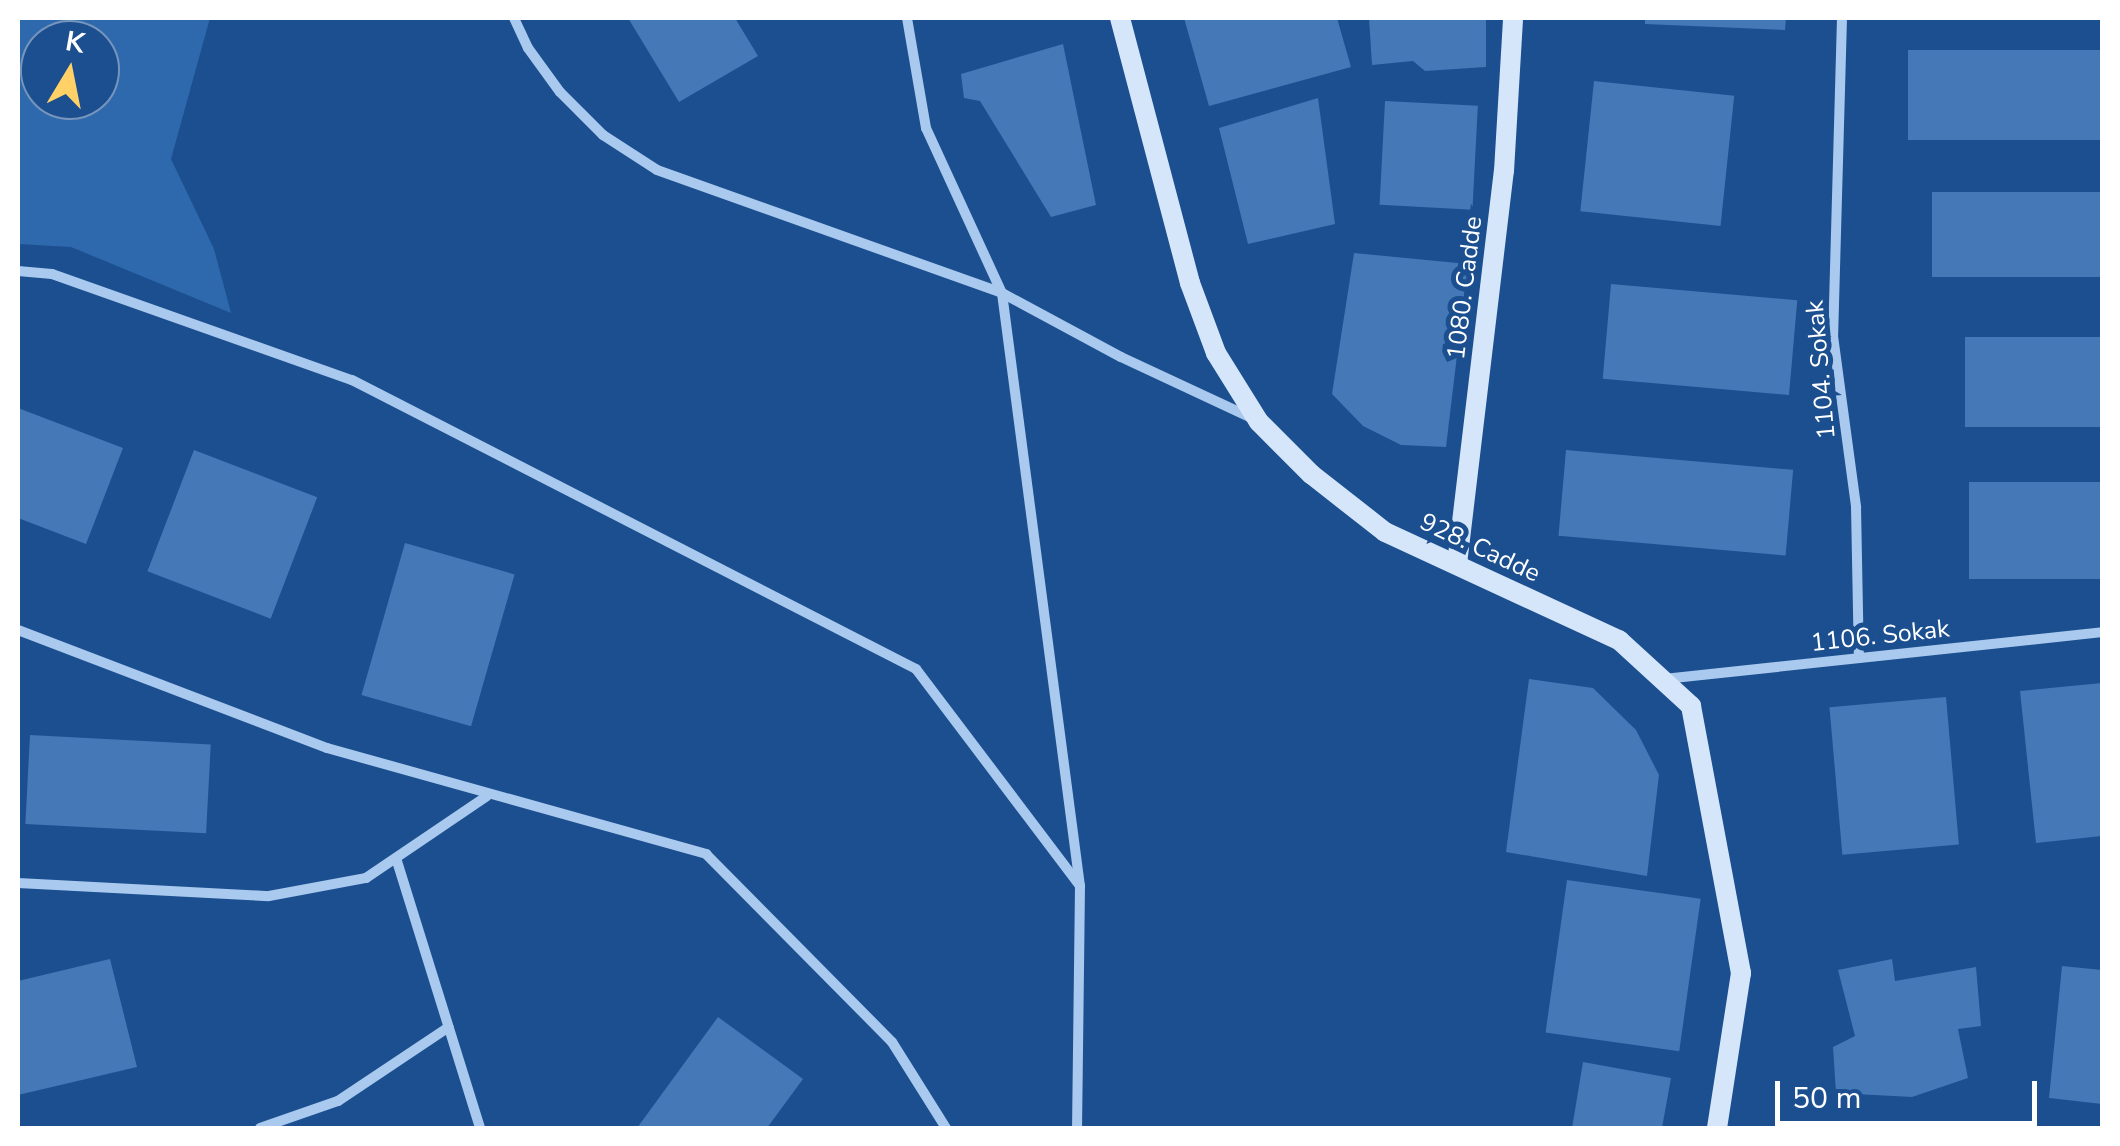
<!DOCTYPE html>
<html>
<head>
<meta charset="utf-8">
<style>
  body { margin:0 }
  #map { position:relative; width:2120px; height:1146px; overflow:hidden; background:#1b4f8f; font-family:"Nunito Sans",sans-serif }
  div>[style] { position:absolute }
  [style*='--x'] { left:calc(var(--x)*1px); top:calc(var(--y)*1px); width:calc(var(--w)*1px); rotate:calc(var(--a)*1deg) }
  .green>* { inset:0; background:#2e69ad }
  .building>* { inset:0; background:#4478b7; transform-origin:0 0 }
  .street>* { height:10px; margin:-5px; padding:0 5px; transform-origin:5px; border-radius:5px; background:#a9c9ee }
  .secondary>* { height:20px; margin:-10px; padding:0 10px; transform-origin:10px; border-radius:10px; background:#d6e6fa }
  span { translate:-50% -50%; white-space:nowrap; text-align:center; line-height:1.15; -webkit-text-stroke:10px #1b4f8f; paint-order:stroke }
  .street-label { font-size:25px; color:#fff }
  .frame { position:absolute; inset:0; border:20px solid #fff; pointer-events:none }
  .north { position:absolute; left:20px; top:20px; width:100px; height:100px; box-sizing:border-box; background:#1b4f8f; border:2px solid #7695bc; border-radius:50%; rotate:10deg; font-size:28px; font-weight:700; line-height:40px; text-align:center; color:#fff }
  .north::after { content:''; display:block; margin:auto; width:35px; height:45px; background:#ffd166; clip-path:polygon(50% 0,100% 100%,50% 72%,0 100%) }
  .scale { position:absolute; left:1775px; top:1081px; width:262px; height:45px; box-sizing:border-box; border:5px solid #fff; border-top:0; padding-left:12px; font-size:30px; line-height:35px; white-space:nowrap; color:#fff; -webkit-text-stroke:8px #1b4f8f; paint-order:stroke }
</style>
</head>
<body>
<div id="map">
  <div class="green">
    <div style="clip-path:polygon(evenodd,18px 18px,210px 18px,171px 159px,214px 249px,231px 313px,71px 247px,18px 244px,18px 18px,40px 40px,100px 40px,100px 100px,40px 100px,40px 40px)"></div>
  </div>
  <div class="building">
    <div style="clip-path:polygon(628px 18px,735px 18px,758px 56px,679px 102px)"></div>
    <div style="clip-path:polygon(1184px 18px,1337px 18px,1351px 67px,1209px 106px)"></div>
    <div style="clip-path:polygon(1369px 18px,1486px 18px,1486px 67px,1425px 71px,1413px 61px,1372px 65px)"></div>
    <div style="clip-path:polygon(1645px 18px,1786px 18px,1785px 30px,1645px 24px)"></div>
    <div style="clip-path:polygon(1063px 44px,1096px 205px,1051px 217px,980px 101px,964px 98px,961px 74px)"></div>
    <div style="left:2102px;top:50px;width:90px;height:194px;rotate:90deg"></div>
    <div style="left:1594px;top:81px;width:141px;height:131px;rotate:6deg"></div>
    <div style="clip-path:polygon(1318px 98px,1335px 224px,1248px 244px,1219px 128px)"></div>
    <div style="left:1385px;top:101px;width:93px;height:104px;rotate:3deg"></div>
    <div style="left:2102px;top:192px;width:85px;height:170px;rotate:90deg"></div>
    <div style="clip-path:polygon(1354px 253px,1468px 264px,1446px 447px,1401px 445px,1363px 426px,1332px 394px)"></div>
    <div style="left:1611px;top:284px;width:187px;height:95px;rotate:5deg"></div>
    <div style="left:2102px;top:337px;width:90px;height:137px;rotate:90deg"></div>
    <div style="clip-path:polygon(18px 408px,123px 448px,86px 544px,18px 518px)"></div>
    <div style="left:194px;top:450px;width:132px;height:130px;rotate:21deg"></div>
    <div style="left:1566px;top:450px;width:228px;height:86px;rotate:5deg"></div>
    <div style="left:2102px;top:482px;width:97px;height:133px;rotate:90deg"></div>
    <div style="left:405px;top:543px;width:114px;height:158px;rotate:16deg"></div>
    <div style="clip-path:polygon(1529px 679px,1593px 688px,1636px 730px,1659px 775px,1647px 876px,1506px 852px)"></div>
    <div style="clip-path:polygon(2102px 683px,2102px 836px,2036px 843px,2020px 691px)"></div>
    <div style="left:1946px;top:697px;width:148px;height:117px;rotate:85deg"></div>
    <div style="left:30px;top:735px;width:181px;height:89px;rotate:3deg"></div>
    <div style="left:1567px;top:880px;width:135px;height:154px;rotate:8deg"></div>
    <div style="clip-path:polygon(110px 959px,137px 1067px,18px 1095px,18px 981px)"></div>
    <div style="clip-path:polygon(1892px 959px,1895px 981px,1976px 967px,1981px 1026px,1958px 1029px,1968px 1078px,1912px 1097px,1836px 1093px,1833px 1047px,1855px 1036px,1838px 970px)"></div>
    <div style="clip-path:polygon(2062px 966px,2102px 970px,2102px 1104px,2049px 1098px)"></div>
    <div style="clip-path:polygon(718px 1017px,803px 1079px,767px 1128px,637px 1128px)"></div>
    <div style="clip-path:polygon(1583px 1062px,1671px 1078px,1662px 1128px,1572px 1128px)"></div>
  </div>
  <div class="street">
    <div style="--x:514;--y:18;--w:33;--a:65"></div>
    <div style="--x:528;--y:48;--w:54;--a:54"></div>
    <div style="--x:560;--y:92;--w:61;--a:45"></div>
    <div style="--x:603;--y:135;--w:64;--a:32.9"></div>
    <div style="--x:657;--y:170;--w:366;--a:19.6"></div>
    <div style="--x:1002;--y:293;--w:135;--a:28.3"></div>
    <div style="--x:1121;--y:357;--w:147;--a:25"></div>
    <div style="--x:907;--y:18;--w:112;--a:80.2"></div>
    <div style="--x:926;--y:128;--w:182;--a:65.3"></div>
    <div style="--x:1002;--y:293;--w:598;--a:82.51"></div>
    <div style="--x:1080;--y:886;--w:242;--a:90.7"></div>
    <div style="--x:1842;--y:18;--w:318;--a:91.6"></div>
    <div style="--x:1833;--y:336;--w:173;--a:82.3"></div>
    <div style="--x:1856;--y:507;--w:151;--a:88.9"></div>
    <div style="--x:18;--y:271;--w:34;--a:5"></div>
    <div style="--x:52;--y:274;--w:318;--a:19.5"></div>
    <div style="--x:352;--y:380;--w:634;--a:27.13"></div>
    <div style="--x:916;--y:669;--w:272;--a:52.9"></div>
    <div style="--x:18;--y:630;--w:331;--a:20.9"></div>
    <div style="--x:327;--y:748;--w:394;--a:15.6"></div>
    <div style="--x:706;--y:854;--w:264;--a:45.3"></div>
    <div style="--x:892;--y:1042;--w:102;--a:57.9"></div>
    <div style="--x:1664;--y:679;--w:441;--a:-6.1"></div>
    <div style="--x:396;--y:858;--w:283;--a:72.7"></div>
    <div style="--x:18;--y:883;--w:251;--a:3"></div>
    <div style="--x:269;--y:896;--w:99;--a:-10.5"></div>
    <div style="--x:366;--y:878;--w:146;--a:-34.1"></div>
    <div style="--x:260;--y:1128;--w:83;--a:-19.1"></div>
    <div style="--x:338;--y:1101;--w:133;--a:-33.7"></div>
  </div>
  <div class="secondary">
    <div style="--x:1120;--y:18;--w:274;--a:75.2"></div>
    <div style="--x:1190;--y:283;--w:75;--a:69.6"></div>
    <div style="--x:1216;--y:353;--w:81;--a:58.1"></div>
    <div style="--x:1259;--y:422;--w:74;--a:45"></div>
    <div style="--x:1311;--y:474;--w:94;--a:38.1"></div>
    <div style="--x:1385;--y:532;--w:258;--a:24.8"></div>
    <div style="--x:1619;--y:640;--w:98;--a:42.5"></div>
    <div style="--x:1691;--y:706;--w:272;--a:79.4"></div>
    <div style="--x:1741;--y:973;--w:157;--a:98.8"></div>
    <div style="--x:1457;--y:564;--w:396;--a:-83.2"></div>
    <div style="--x:1504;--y:171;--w:153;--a:-86.6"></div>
  </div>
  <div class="street-label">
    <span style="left:1465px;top:288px;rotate:-83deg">1080. Cadde</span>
    <span style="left:1821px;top:370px;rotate:-95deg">1104. Sokak</span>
    <span style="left:1480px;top:548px;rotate:25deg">928. Cadde</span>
    <span style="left:1880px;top:636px;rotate:-6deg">1106. Sokak</span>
  </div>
  <div class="frame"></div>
  <div class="north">K</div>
  <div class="scale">50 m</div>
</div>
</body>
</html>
